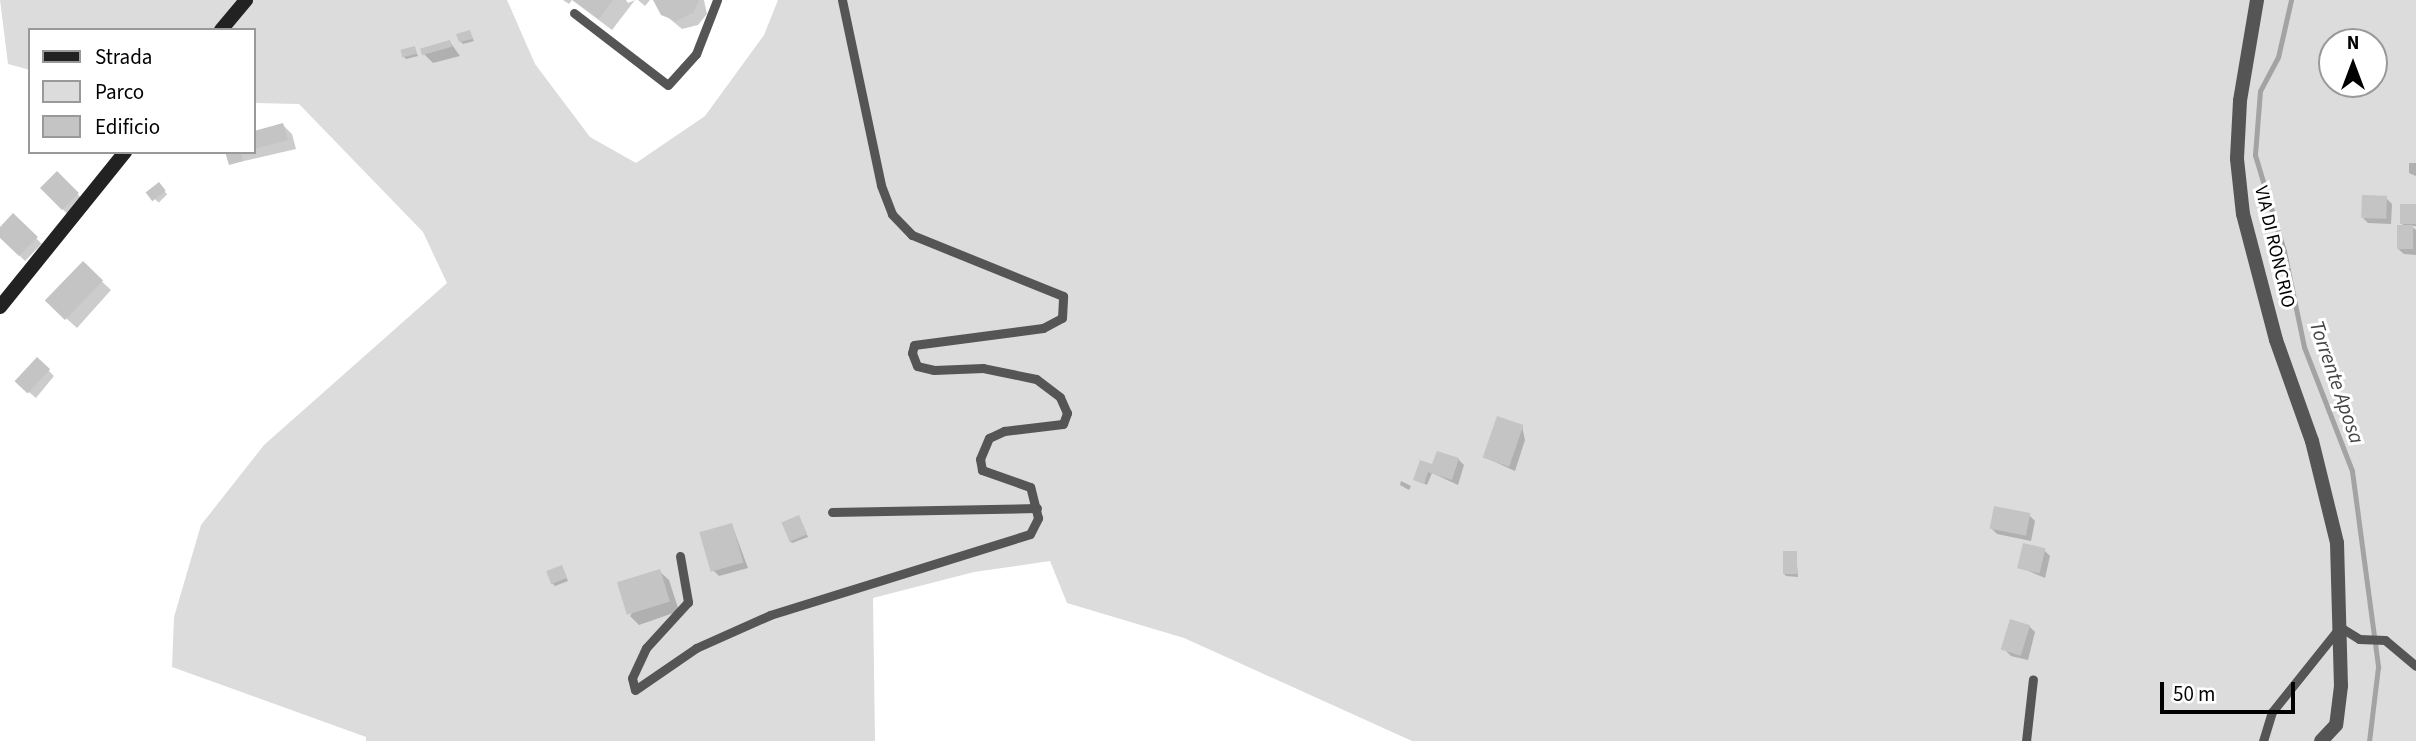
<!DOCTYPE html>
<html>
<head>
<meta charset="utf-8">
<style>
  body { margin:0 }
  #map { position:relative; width:2416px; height:741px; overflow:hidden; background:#fff; font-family:"Source Sans 3",sans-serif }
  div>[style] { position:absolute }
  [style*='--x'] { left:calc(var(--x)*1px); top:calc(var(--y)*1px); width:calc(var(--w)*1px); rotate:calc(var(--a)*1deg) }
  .green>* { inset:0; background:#dcdcdc }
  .shadow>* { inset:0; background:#0003; transform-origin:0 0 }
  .stream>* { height:5px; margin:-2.5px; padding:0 2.5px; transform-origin:2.5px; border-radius:2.5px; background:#a3a3a3 }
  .building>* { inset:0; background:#c4c4c4; transform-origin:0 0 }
  .service>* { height:9px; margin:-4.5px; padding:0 4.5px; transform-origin:4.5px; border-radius:4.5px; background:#555 }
  .minor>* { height:14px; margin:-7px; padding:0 7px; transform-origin:7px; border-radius:7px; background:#555 }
  .secondary>* { height:14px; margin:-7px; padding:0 7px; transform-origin:7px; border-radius:7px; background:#222 }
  span { translate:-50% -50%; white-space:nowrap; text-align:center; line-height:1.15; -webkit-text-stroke:6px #fff; paint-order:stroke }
  .street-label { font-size:19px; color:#000 }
  .water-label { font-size:21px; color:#444; font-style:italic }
  .legend { position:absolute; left:28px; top:28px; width:228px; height:126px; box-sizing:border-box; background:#fff; border:2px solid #999; margin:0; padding:9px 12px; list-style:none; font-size:21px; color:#000 }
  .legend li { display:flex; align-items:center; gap:14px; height:35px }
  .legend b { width:35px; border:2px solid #999 }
  .north { position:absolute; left:2318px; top:28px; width:70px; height:70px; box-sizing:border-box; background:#fff; border:2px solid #999; border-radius:50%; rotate:0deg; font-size:19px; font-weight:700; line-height:28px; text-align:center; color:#000 }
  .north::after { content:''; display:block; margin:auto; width:24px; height:32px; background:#000; clip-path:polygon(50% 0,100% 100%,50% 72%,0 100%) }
  .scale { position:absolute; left:2160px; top:682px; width:135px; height:32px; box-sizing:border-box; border:4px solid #000; border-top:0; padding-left:9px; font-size:21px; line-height:24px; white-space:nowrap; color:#000; -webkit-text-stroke:5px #fff; paint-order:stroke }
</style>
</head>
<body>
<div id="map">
  <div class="green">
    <div style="clip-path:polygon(evenodd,0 0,507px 0,535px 64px,590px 137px,636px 163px,705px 116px,764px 35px,778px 0,2416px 0,2416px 741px,1412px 741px,1184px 638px,1067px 603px,1050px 561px,974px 572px,873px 598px,875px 741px,366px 741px,366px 737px,172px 667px,174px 617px,201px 525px,264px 445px,447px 283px,423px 232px,299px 104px,254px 103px,254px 30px,30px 30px,30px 70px,8px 64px,0 0,2332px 42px,2374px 42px,2374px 84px,2332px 84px,2332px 42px)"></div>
  </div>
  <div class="shadow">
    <div style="clip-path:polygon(563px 0,626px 0,628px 3px,635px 0,612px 30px,572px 0,569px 4px)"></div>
    <div style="clip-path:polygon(638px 0,650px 0,645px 6px)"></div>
    <div style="clip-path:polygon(657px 0,704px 0,707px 14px,698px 25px,682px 29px,659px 10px)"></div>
    <div style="clip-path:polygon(470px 32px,474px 41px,463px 44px,460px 41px)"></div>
    <div style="clip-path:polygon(450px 42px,460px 56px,433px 63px,424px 54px)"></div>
    <div style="clip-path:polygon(414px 48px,418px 56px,406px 59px,404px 57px)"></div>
    <div style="clip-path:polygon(283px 125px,292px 134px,296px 149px,231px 164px,227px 152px,254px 152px,254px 133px)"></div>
    <div style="clip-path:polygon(2409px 163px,2416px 163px,2416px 176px,2409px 173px)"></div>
    <div style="left:57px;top:173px;width:37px;height:21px;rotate:46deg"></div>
    <div style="left:158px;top:185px;width:13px;height:12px;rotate:45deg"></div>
    <div style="clip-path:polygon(2386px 198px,2392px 204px,2391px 224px,2368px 223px,2362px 217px)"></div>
    <div style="clip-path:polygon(2415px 206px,2416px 226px,2411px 226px,2416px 230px,2416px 255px,2404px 254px,2397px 248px,2405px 227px,2401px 223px)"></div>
    <div style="left:13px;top:216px;width:40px;height:24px;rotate:44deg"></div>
    <div style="clip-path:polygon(83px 264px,111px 290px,77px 328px,58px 311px)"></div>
    <div style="clip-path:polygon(48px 370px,54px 376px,36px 398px,24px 388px)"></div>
    <div style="clip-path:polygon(1522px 426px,1525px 440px,1515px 471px,1484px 457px)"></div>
    <div style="clip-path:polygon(1458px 459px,1464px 465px,1458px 485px,1432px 473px,1427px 485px,1415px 479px,1432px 467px)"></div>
    <div style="clip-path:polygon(1401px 481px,1411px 486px,1409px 490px,1400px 485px)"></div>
    <div style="clip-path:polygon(2029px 515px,2035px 521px,2031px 541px,1997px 534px,1991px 528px)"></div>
    <div style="clip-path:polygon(799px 517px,808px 537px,792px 543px,790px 541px)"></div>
    <div style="clip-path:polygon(732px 525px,748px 568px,719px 576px,713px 570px)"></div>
    <div style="clip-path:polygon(2044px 550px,2050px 556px,2045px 578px,2019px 567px)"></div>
    <div style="clip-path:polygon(1796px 553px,1798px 577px,1786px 576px,1784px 574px)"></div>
    <div style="clip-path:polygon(562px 567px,568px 581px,555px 586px,552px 583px)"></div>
    <div style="clip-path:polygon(659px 571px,669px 580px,679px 611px,639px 625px,630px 616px)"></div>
    <div style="clip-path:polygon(2029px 626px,2035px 632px,2028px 660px,2011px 656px,2005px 650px)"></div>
  </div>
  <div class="stream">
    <div style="--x:2291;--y:0;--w:58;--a:102.8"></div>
    <div style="--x:2278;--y:57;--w:38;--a:118"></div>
    <div style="--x:2260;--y:91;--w:64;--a:94.5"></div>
    <div style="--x:2255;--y:155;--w:100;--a:73.2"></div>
    <div style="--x:2284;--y:251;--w:98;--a:78.2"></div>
    <div style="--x:2304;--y:347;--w:133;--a:68.8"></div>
    <div style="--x:2352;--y:471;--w:198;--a:82.4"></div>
    <div style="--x:2378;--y:667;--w:75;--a:96.9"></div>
  </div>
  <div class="building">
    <div style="clip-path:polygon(573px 0,613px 0,599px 19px)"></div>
    <div style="clip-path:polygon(653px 0,699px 0,693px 13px,676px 21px,661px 15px)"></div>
    <div style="clip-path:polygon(470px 30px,473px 39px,459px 42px,456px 34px)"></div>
    <div style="left:450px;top:40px;width:7px;height:31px;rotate:74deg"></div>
    <div style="left:415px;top:46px;width:8px;height:15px;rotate:76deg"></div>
    <div style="clip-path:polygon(283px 123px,288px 140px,254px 149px,254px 131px)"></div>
    <div style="clip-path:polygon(225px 152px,241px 152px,243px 161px,229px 165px)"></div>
    <div style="left:57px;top:171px;width:31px;height:24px;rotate:45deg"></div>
    <div style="left:159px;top:182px;width:11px;height:17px;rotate:52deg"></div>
    <div style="left:2362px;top:195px;width:25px;height:23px;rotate:2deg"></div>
    <div style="left:2400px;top:204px;width:16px;height:20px"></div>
    <div style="clip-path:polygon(13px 213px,38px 237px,19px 256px,0 238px,0 227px)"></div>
    <div style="left:2397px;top:225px;width:16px;height:24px"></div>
    <div style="left:83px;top:261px;width:28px;height:55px;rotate:44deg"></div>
    <div style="left:37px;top:357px;width:18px;height:33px;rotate:43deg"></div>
    <div style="left:1497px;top:416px;width:28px;height:44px;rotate:19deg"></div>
    <div style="clip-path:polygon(1437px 451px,1459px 458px,1452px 480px,1428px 472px,1424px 484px,1413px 480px,1420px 460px,1432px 464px)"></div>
    <div style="left:1994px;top:506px;width:37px;height:23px;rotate:11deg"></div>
    <div style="left:799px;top:515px;width:21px;height:19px;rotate:67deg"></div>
    <div style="left:732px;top:523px;width:41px;height:34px;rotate:74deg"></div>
    <div style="left:2023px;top:543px;width:23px;height:26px;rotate:13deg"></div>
    <div style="left:1783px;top:551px;width:14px;height:23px"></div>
    <div style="left:562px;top:565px;width:14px;height:17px;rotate:69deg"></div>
    <div style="left:660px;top:569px;width:34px;height:45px;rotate:73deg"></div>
    <div style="left:2010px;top:619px;width:21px;height:32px;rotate:17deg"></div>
  </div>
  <div class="service">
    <div style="--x:574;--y:13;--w:118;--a:37.5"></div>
    <div style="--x:668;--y:85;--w:42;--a:-47.9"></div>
    <div style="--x:696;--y:54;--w:58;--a:-68.7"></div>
    <div style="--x:832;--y:512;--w:205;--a:-1.1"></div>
    <div style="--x:680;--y:556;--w:47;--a:80.1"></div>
    <div style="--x:688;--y:602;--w:62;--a:132.4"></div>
    <div style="--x:646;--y:648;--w:33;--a:115"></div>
    <div style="--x:632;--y:678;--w:12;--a:76"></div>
    <div style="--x:635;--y:690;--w:74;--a:-34.5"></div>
    <div style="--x:696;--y:648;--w:81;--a:-24"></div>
    <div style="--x:770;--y:615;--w:272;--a:-17.3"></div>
    <div style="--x:1030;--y:534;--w:18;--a:-63"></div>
    <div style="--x:1038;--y:518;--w:32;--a:-104"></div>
    <div style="--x:1030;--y:487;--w:51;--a:-160.5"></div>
    <div style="--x:982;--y:470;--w:11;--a:-100"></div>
    <div style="--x:980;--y:459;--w:23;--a:-67"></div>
    <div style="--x:989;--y:438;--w:17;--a:-25"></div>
    <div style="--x:1004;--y:431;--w:59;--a:-6.8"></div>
    <div style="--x:1063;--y:424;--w:12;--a:-70"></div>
    <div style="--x:1067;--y:413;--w:17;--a:-114"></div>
    <div style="--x:1060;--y:397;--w:30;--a:-143"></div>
    <div style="--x:1036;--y:379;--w:54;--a:-168.3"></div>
    <div style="--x:983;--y:368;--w:49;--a:177.7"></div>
    <div style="--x:934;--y:370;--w:17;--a:-167"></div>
    <div style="--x:917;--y:366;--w:14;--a:-111"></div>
    <div style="--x:912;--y:353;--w:8;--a:-76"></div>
    <div style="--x:914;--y:345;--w:130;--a:-7.5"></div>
    <div style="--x:1043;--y:328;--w:21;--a:-28"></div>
    <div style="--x:1062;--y:318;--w:22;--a:-87"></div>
    <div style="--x:1063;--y:296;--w:163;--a:-158"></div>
    <div style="--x:912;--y:235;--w:29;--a:-134"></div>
    <div style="--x:892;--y:214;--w:31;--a:-111"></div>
    <div style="--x:881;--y:185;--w:189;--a:-101.9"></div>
    <div style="--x:2026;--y:741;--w:62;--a:-83.6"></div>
    <div style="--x:2263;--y:741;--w:30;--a:-73"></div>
    <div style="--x:2272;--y:712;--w:109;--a:-51.3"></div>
    <div style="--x:2340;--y:627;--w:22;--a:32"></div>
    <div style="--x:2359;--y:639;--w:26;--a:2"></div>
    <div style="--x:2385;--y:640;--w:40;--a:40"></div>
  </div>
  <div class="minor">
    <div style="--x:2257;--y:0;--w:102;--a:99.6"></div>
    <div style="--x:2240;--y:101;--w:58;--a:93"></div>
    <div style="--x:2237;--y:159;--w:55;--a:83.8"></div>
    <div style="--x:2243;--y:214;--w:130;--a:75.3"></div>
    <div style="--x:2276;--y:340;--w:107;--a:70.4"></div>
    <div style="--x:2312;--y:441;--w:105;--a:76.2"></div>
    <div style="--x:2337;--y:543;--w:143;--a:88.4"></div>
    <div style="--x:2341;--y:686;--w:39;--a:97"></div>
    <div style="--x:2336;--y:725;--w:22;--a:133"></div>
  </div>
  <div class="secondary">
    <div style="--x:221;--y:30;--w:39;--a:-50"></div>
    <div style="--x:0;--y:307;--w:199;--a:-51.1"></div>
  </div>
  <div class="street-label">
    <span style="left:2274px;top:247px;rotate:77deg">VIA DI RONCRIO</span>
  </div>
  <div class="water-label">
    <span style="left:2337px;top:382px;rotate:71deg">Torrente Aposa</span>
  </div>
  <ul class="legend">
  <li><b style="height:9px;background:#222"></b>Strada</li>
  <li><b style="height:19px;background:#dcdcdc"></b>Parco</li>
  <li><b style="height:19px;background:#c4c4c4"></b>Edificio</li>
  </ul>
  <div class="north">N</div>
  <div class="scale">50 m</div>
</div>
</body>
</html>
